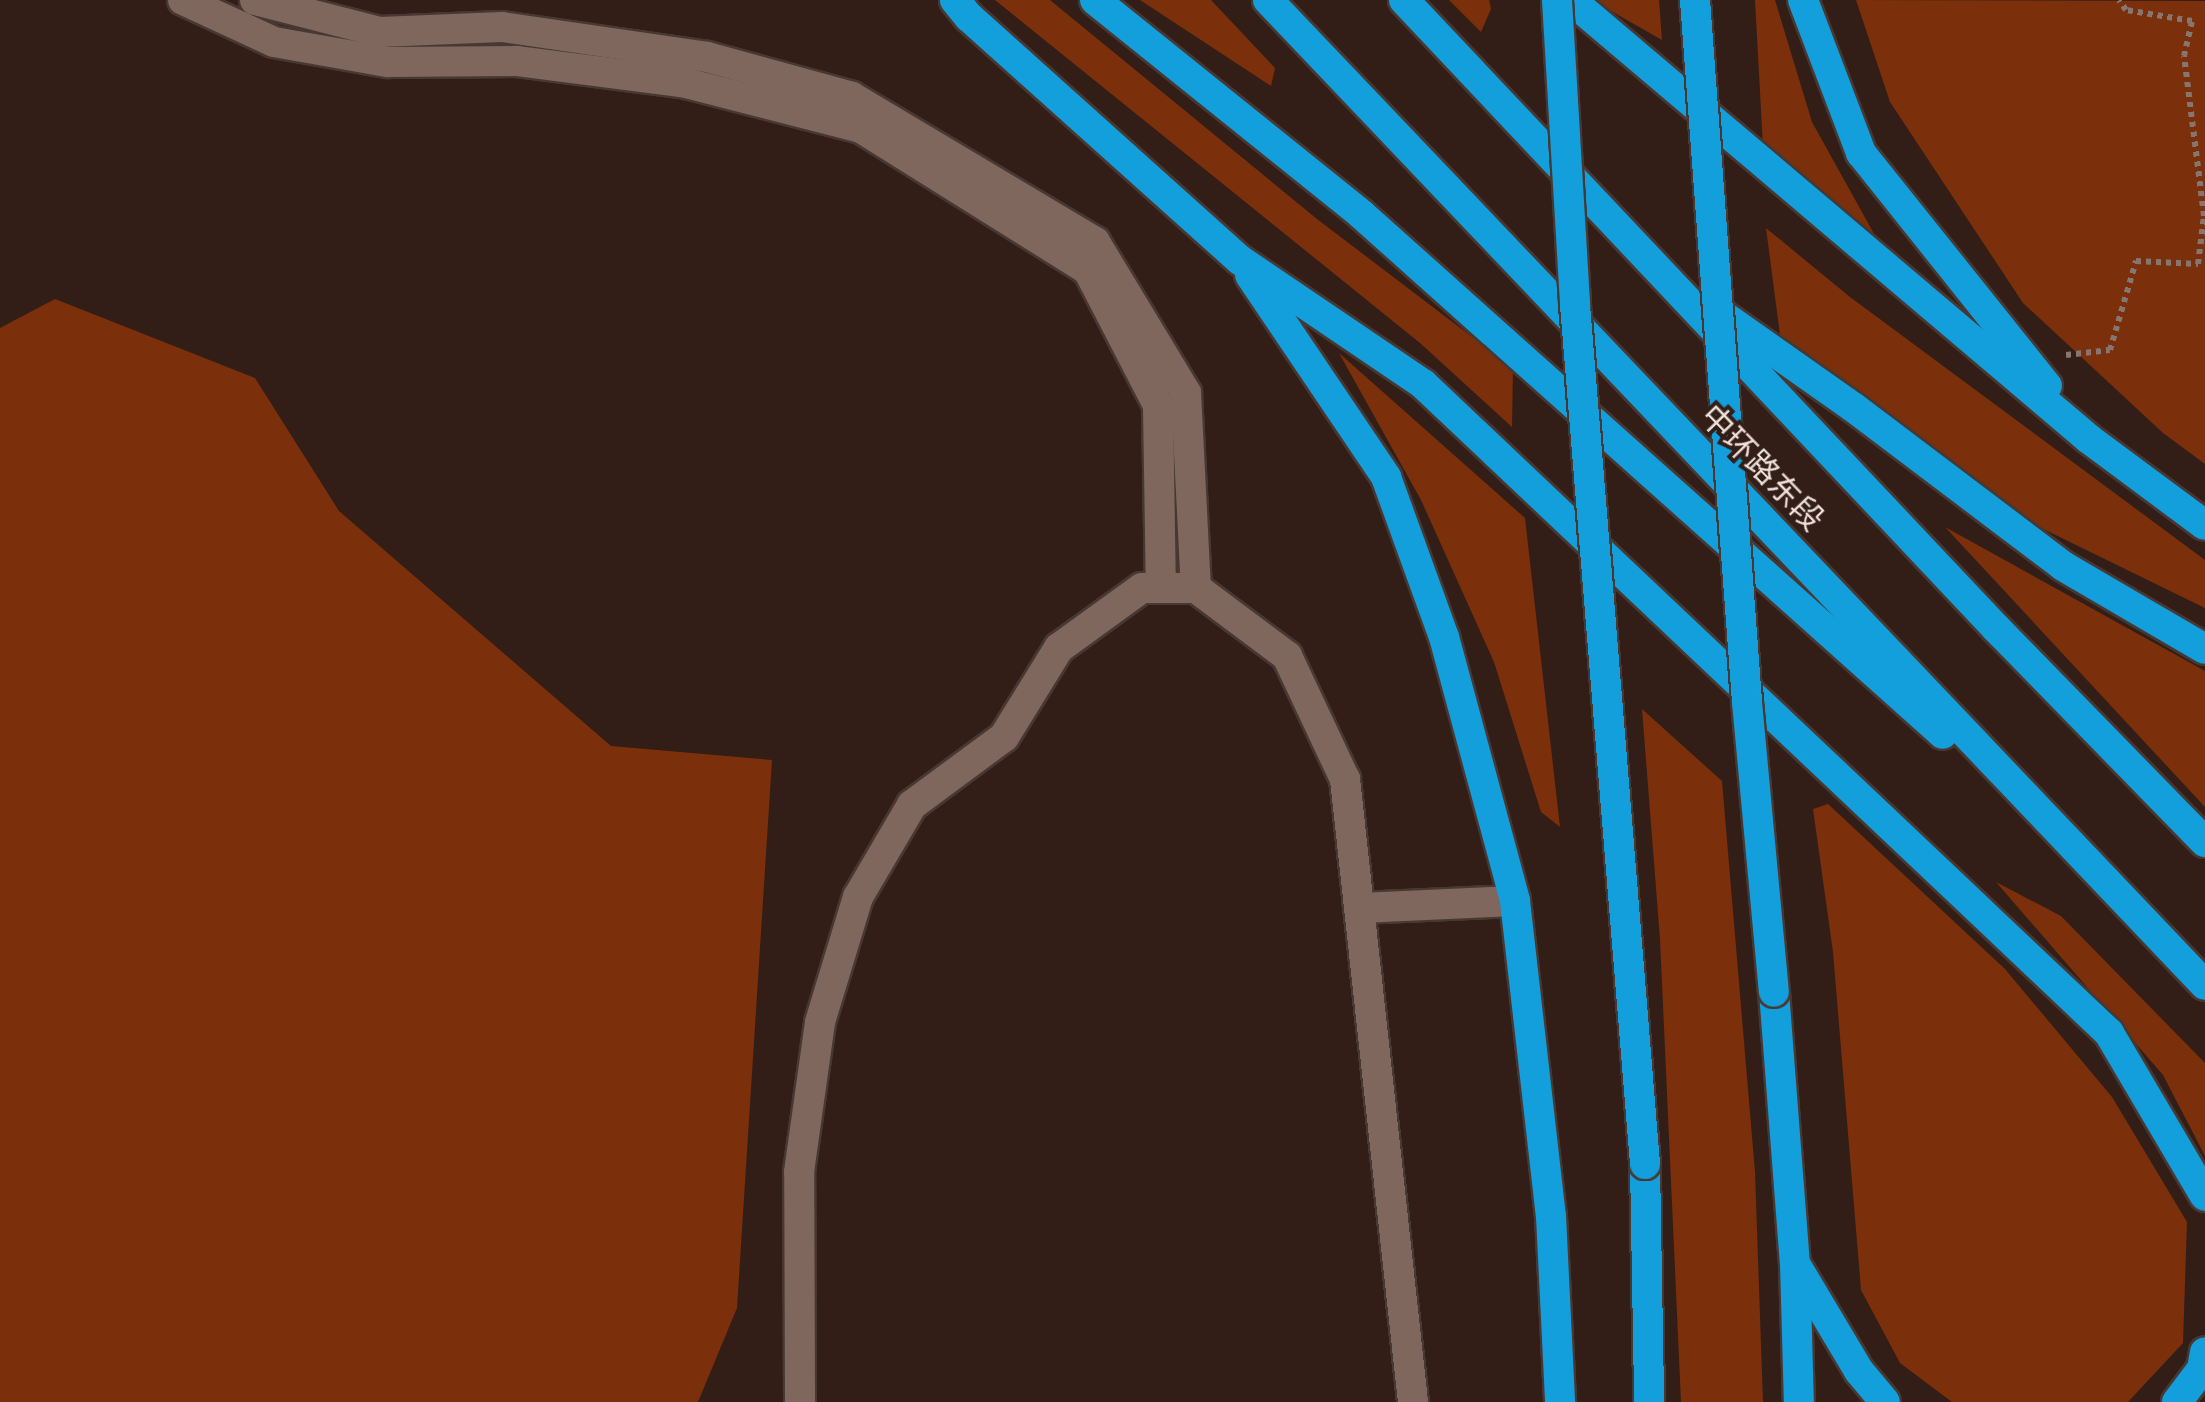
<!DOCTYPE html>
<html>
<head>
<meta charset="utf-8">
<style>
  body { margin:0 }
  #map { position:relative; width:2205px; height:1402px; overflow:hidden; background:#321e17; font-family:"Space Grotesk","Noto Sans SC",sans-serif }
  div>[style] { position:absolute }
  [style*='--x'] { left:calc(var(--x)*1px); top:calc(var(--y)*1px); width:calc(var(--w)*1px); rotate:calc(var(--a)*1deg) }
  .green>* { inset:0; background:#7b2f0a }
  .path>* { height:6px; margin-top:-3px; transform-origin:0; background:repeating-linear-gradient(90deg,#877670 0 5px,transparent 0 10px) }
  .roads { filter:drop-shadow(2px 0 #483833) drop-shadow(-2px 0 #483833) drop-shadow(0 2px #483833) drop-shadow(0 -2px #483833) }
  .minor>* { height:30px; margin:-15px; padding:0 15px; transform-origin:15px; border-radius:15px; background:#7f675e }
  .highway>* { height:30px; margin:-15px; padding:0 15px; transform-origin:15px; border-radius:15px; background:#139fdb }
  .bridges { filter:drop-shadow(2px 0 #483833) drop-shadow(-2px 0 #483833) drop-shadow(0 2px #483833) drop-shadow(0 -2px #483833) }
  .highway-bridge>* { height:30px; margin:-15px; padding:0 15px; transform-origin:15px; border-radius:15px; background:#139fdb }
  span { translate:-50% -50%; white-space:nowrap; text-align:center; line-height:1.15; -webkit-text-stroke:8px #321e17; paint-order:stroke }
  .street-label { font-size:32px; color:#efe1db }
</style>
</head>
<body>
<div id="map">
  <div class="green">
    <div style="clip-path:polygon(995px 0,1050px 0,1317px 219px,1513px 368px,1512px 427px,1420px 343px)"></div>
    <div style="clip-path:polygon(1140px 0,1211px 0,1275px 68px,1271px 86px)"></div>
    <div style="clip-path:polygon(1449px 0,1489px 0,1491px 9px,1481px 32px)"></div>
    <div style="clip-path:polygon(1597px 0,1659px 0,1662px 40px,1597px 3px)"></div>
    <div style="clip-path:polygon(1755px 0,1775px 0,1812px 122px,1878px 241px,1763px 147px)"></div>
    <div style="clip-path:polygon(1856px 0,2205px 1px,2205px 464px,2163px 433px,2023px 303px,1890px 102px)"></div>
    <div style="clip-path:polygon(1766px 228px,1850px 297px,2205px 560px,2205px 608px,2021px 518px,1780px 335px)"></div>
    <div style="clip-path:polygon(55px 299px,255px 378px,339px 511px,611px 746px,772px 760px,737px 1308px,698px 1402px,0 1402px,0 328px)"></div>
    <div style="clip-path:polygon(1339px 353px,1525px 518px,1560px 827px,1541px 812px,1494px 662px,1421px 500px)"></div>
    <div style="clip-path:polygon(1945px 527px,2205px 671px,2205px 807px)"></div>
    <div style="clip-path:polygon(1642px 709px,1722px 781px,1755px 1172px,1763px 1402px,1681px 1402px,1660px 939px)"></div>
    <div style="clip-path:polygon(1828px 804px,2005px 969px,2112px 1097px,2187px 1222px,2183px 1343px,2128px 1402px,1952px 1402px,1900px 1363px,1861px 1290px,1833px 952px,1813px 809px)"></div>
    <div style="clip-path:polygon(1996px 882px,2061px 916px,2205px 1063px,2205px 1156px,2163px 1075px)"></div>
  </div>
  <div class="path">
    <div style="--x:2066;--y:355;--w:44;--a:-6.5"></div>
    <div style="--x:2110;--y:350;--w:93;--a:-73.7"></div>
    <div style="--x:2136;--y:261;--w:62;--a:2.8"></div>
    <div style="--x:2198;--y:264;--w:48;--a:-82.9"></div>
    <div style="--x:2204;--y:216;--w:161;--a:-97.1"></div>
    <div style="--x:2184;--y:56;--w:36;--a:-77"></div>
    <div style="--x:2192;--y:21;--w:67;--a:-170.5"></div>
    <div style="--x:2126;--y:10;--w:12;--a:-125"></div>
  </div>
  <div class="roads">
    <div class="minor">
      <div style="--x:183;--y:0;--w:100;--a:24.8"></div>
      <div style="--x:274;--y:42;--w:116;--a:10"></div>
      <div style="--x:388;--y:62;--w:129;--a:-0.4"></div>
      <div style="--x:517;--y:61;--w:166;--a:7.3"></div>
      <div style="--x:682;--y:82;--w:185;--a:14.4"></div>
      <div style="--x:861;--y:128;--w:268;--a:32"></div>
      <div style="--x:1088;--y:270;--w:152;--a:62.6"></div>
      <div style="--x:1158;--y:405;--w:183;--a:89.1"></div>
      <div style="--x:255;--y:0;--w:129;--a:14.4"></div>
      <div style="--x:380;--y:32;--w:122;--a:-2.3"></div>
      <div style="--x:502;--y:27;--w:207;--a:8.3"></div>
      <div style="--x:707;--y:57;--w:150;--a:15.4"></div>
      <div style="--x:852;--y:97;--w:283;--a:30.8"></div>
      <div style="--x:1095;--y:242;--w:176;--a:58.9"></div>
      <div style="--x:1186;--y:393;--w:195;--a:87.1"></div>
      <div style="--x:1359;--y:908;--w:156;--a:-2.6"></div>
      <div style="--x:800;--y:1402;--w:230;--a:-90.2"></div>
      <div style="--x:799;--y:1172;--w:151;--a:-82"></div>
      <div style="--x:820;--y:1022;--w:131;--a:-73.1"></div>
      <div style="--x:858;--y:897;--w:107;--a:-59.6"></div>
      <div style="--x:912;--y:805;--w:114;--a:-36.5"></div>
      <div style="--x:1004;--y:737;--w:105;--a:-58.3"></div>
      <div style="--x:1059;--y:648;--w:102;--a:-35.9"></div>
      <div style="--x:1142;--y:588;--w:54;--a:0"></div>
      <div style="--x:1196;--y:588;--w:114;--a:36.8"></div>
      <div style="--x:1287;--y:656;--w:136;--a:64.8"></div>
      <div style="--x:1345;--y:779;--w:627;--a:83.77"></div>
    </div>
    <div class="highway">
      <div style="--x:955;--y:0;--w:22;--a:51"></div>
      <div style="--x:969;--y:17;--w:364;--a:41.9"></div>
      <div style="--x:1240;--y:260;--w:221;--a:34.1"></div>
      <div style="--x:1423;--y:384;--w:944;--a:43.41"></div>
      <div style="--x:2109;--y:1033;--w:189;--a:59.5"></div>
      <div style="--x:1095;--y:0;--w:341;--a:38.8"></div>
      <div style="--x:1361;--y:214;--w:780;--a:41.78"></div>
      <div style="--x:1268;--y:0;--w:1359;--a:46.43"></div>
      <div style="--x:1404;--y:0;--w:863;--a:46.69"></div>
      <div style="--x:1996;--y:628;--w:299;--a:45.7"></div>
      <div style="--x:1571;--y:0;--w:679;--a:40.28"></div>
      <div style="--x:2089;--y:439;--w:144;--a:36.6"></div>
      <div style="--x:1803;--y:0;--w:164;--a:69.2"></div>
      <div style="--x:1861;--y:153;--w:298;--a:51.4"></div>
      <div style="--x:1250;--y:275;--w:244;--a:56"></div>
      <div style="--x:1386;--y:477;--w:170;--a:70.1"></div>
      <div style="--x:1444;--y:637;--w:273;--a:74.9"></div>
      <div style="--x:1515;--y:901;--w:317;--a:83.5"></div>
      <div style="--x:1551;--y:1216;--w:186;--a:87.2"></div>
      <div style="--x:1711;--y:307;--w:174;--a:35.2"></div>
      <div style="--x:1853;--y:407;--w:263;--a:37.1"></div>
      <div style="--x:2063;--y:566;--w:164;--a:30.3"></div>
      <div style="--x:1774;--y:992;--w:272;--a:85.6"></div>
      <div style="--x:1795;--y:1263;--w:139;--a:88.4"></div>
      <div style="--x:1645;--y:1164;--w:238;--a:89"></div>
      <div style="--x:1797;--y:1267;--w:121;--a:59.2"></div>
      <div style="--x:1859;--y:1371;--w:40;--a:50"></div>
      <div style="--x:2177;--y:1402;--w:41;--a:-52.9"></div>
      <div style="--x:2202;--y:1369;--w:17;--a:-80"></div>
    </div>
  </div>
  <div class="bridges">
    <div class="highway-bridge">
      <div style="--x:1557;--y:0;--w:306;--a:86.6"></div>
      <div style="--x:1575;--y:305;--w:862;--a:85.34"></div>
      <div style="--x:1695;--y:0;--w:704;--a:85.76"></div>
      <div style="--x:1747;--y:702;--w:291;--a:84.7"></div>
    </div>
  </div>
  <div class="street-label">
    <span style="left:1762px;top:468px;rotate:46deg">中环路东段</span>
  </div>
</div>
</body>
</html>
